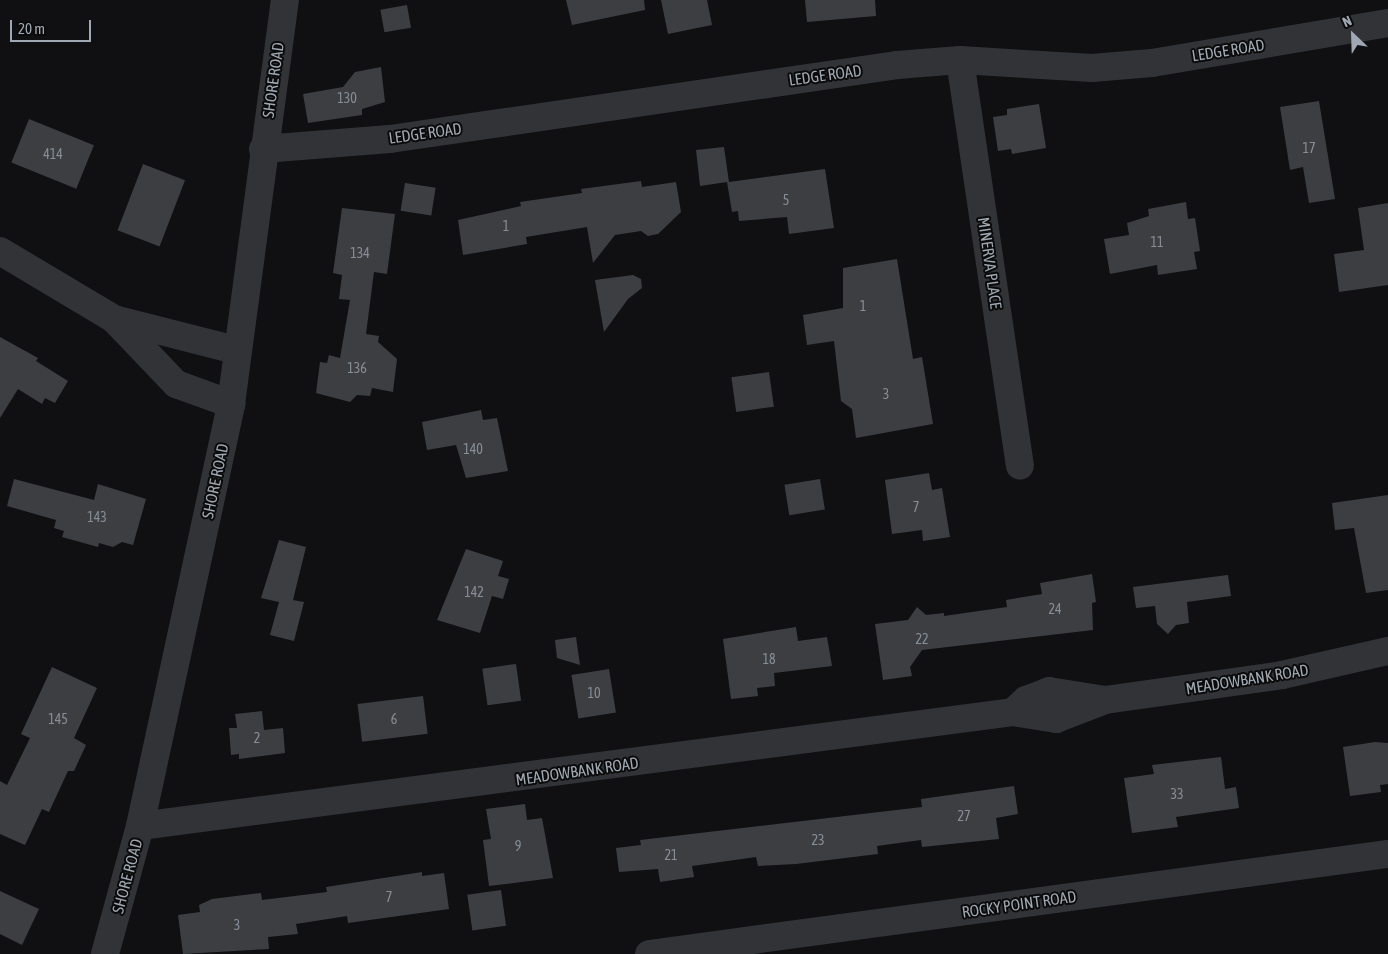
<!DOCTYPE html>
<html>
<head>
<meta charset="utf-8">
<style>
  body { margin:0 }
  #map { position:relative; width:1388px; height:954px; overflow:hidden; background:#101012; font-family:"Asap Condensed",sans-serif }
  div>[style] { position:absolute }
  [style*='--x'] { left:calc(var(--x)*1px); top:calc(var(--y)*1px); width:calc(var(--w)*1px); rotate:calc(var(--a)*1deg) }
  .building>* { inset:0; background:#3c3e42; transform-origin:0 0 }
  .minor>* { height:28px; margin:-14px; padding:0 14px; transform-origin:14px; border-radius:14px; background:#313337 }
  span { translate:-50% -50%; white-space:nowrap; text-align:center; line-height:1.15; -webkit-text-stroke:4px #0b0b0c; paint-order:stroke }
  .number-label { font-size:14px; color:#878e97 }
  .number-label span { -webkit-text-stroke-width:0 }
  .street-label { font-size:16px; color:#a0a9b3 }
  .north { position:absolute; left:1328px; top:10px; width:50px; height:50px; -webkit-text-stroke:4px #0b0b0c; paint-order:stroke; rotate:336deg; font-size:14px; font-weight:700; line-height:20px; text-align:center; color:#a0a9b3 }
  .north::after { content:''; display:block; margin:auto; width:18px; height:22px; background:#a0a9b3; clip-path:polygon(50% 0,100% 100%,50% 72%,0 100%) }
  .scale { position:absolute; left:10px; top:20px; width:81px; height:22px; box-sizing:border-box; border:2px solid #a0a9b3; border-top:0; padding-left:6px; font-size:15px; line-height:18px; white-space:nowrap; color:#a0a9b3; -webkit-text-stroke:4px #0b0b0c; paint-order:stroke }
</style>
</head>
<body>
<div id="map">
  <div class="building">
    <div style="clip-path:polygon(566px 0,644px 0,645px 10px,572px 25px)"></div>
    <div style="clip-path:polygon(661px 0,707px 0,712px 25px,668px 34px)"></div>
    <div style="clip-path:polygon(805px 0,875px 0,876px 16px,807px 22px)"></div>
    <div style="left:407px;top:5px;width:23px;height:27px;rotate:80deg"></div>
    <div style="clip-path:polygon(381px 67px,385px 102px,362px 109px,362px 115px,308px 123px,303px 94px,343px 87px,355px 72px)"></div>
    <div style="clip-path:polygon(1319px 101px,1335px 199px,1309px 203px,1303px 167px,1290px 170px,1280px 107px)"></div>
    <div style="clip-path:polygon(1039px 104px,1046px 148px,1012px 154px,1011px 149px,998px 151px,993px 117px,1007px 115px,1007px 109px)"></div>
    <div style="left:29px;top:119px;width:70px;height:47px;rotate:22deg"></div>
    <div style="clip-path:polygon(724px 147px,729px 182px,825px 169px,834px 228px,789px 234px,787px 217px,739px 221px,738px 211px,732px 212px,727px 182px,700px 186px,696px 150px)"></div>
    <div style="left:143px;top:164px;width:45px;height:71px;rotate:21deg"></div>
    <div style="clip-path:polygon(641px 181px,642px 187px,676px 182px,681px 212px,658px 234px,648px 236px,641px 231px,615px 235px,593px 263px,587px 227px,526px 237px,527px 244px,463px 255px,458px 220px,521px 206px,520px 202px,582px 193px,581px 189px)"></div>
    <div style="left:405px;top:183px;width:31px;height:28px;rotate:9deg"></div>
    <div style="clip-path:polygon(1186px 202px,1188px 219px,1195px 218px,1200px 251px,1194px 252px,1197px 269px,1158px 275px,1157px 265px,1110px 274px,1104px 239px,1129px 235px,1127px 223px,1149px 216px,1148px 209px)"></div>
    <div style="clip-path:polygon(1388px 203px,1388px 285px,1339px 292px,1334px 254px,1364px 250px,1358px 208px)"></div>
    <div style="clip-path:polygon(342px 208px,395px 214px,387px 274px,374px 272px,366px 334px,379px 336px,378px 342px,397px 359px,393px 392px,372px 388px,370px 396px,357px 395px,350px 402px,316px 393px,320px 362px,327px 363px,329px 355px,340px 358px,350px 300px,339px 299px,342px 275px,333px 273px)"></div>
    <div style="clip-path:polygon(897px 259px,913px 359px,922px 357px,933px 424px,856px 438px,852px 409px,841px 401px,834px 341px,807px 345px,803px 315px,843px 308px,843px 268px)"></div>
    <div style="clip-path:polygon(633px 275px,641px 279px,642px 288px,628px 299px,604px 332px,595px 280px)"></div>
    <div style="clip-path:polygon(0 337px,38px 358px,36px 361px,68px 381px,55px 403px,45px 398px,42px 404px,18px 389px,0 418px)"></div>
    <div style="left:769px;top:372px;width:35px;height:38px;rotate:82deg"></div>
    <div style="clip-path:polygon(481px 410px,483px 420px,497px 418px,508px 471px,466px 478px,456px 445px,427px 450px,422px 422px)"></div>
    <div style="clip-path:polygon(929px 473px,932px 490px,942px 488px,950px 537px,923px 541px,922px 530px,892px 534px,885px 480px)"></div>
    <div style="clip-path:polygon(14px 479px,94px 500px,98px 484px,146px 499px,133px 545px,122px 542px,113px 547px,99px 543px,98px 547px,62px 537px,64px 531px,54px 528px,56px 520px,7px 506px)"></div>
    <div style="left:820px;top:479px;width:31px;height:36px;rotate:81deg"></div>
    <div style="clip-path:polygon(1388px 495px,1388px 590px,1366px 593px,1354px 528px,1335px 530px,1332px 503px)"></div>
    <div style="clip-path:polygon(279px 540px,306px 547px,293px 600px,304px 602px,294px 641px,270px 635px,279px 602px,261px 598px)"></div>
    <div style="clip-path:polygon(466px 549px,503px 561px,498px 576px,509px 579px,503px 599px,492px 596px,480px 633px,437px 620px)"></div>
    <div style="clip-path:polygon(1092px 574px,1096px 602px,1092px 603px,1093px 630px,922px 650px,910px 667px,912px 676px,883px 680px,875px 624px,908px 620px,917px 607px,926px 615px,944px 613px,944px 616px,1007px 607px,1006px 600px,1042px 594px,1040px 583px)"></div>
    <div style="clip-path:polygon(1228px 575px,1231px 596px,1187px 602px,1189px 623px,1176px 625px,1168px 634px,1157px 624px,1155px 606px,1136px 608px,1133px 587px)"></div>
    <div style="clip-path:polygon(796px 627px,798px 641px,827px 637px,832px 666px,774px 673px,775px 686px,757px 688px,758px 696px,731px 699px,723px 639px)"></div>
    <div style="clip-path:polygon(576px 637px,580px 665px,557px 658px,555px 640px)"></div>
    <div style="left:516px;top:664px;width:37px;height:34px;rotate:82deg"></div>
    <div style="clip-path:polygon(52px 667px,97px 688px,74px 738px,86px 745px,74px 771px,68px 771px,49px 812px,42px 809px,25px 845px,0 834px,0 781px,7px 785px,30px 738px,21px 734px)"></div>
    <div style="left:609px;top:669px;width:44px;height:38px;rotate:81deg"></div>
    <div style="left:423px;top:696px;width:38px;height:66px;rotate:83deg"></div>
    <div style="clip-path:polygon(262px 711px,264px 730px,283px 728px,285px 753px,239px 759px,239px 754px,231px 755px,229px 728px,237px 728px,235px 714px)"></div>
    <div style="clip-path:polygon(1375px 742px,1388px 743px,1388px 784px,1380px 785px,1381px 792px,1350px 796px,1343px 747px)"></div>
    <div style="clip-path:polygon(1221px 757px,1225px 789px,1236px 787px,1239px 808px,1176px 817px,1178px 827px,1132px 833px,1124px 778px,1154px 774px,1152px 765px)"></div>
    <div style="clip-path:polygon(1014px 786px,1018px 814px,996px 818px,999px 839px,922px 847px,921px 840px,877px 846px,878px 854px,796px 864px,758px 866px,756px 857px,692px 866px,694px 877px,660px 882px,658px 869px,619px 872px,616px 848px,641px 845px,640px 840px,922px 807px,921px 799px)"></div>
    <div style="clip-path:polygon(525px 804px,527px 820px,542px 818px,553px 878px,489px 886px,483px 840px,491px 839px,486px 809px)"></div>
    <div style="clip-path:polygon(422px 872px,422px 876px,444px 873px,449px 909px,348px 923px,347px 916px,296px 924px,298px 934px,268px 937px,269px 949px,183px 954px,178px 915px,200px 912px,199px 905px,212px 899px,261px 893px,262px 900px,327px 892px,326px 887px)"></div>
    <div style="left:501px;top:890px;width:36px;height:34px;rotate:82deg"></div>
    <div style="clip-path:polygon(0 891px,39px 909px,22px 945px,0 934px)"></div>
  </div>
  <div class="minor">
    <div style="--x:960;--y:60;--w:410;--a:81.6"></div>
    <div style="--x:263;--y:149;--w:127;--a:-4.5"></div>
    <div style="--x:390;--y:139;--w:512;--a:-8.3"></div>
    <div style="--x:897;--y:65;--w:63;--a:-4.5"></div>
    <div style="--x:960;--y:60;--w:132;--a:3.5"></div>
    <div style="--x:1092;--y:68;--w:60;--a:-4.8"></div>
    <div style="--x:1152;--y:63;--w:239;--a:-9.6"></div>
    <div style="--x:0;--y:251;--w:133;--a:30.8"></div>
    <div style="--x:114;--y:319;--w:126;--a:14.3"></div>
    <div style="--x:114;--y:319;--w:90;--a:46.4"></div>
    <div style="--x:176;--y:384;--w:59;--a:20"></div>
    <div style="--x:1013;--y:712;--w:18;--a:-43"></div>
    <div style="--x:1026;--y:700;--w:25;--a:-21"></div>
    <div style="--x:1049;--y:691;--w:57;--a:9.1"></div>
    <div style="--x:140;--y:826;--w:880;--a:-7.44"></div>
    <div style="--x:1013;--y:712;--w:44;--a:9.2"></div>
    <div style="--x:1056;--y:719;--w:53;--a:-21.2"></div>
    <div style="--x:1105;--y:700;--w:179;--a:-8"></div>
    <div style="--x:1282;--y:675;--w:109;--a:-12.8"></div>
    <div style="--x:105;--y:954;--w:133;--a:-74.7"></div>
    <div style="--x:140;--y:826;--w:432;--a:-77.8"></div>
    <div style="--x:231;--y:404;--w:408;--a:-82.4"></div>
    <div style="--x:649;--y:954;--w:746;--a:-7.71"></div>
  </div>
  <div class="number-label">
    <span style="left:347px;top:98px">130</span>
    <span style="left:1309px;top:148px">17</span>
    <span style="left:53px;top:154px">414</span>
    <span style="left:786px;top:200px">5</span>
    <span style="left:506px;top:226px">1</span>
    <span style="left:1157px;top:242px">11</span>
    <span style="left:360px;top:253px">134</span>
    <span style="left:863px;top:306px">1</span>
    <span style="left:357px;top:368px">136</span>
    <span style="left:886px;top:394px">3</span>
    <span style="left:473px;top:449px">140</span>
    <span style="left:916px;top:507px">7</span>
    <span style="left:97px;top:517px">143</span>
    <span style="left:474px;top:592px">142</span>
    <span style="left:1055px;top:609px">24</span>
    <span style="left:922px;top:639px">22</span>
    <span style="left:769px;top:659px">18</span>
    <span style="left:594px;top:693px">10</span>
    <span style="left:58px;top:719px">145</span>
    <span style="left:394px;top:719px">6</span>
    <span style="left:257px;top:738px">2</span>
    <span style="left:1177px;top:794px">33</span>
    <span style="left:964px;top:816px">27</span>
    <span style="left:818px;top:840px">23</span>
    <span style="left:518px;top:846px">9</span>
    <span style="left:671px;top:855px">21</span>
    <span style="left:389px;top:897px">7</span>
    <span style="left:237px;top:925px">3</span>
  </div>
  <div class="street-label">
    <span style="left:1228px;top:50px;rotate:-9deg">LEDGE ROAD</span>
    <span style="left:825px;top:75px;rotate:-8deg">LEDGE ROAD</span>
    <span style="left:273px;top:80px;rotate:-82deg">SHORE ROAD</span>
    <span style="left:425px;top:133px;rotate:-8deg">LEDGE ROAD</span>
    <span style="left:990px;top:263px;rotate:82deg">MINERVA PLACE</span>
    <span style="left:215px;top:481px;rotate:-78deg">SHORE ROAD</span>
    <span style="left:1247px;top:679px;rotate:-9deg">MEADOWBANK ROAD</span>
    <span style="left:577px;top:771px;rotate:-8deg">MEADOWBANK ROAD</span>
    <span style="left:127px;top:876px;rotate:-75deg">SHORE ROAD</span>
    <span style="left:1019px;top:904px;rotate:-8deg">ROCKY POINT ROAD</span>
  </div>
  <div class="north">N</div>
  <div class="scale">20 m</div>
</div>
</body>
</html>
